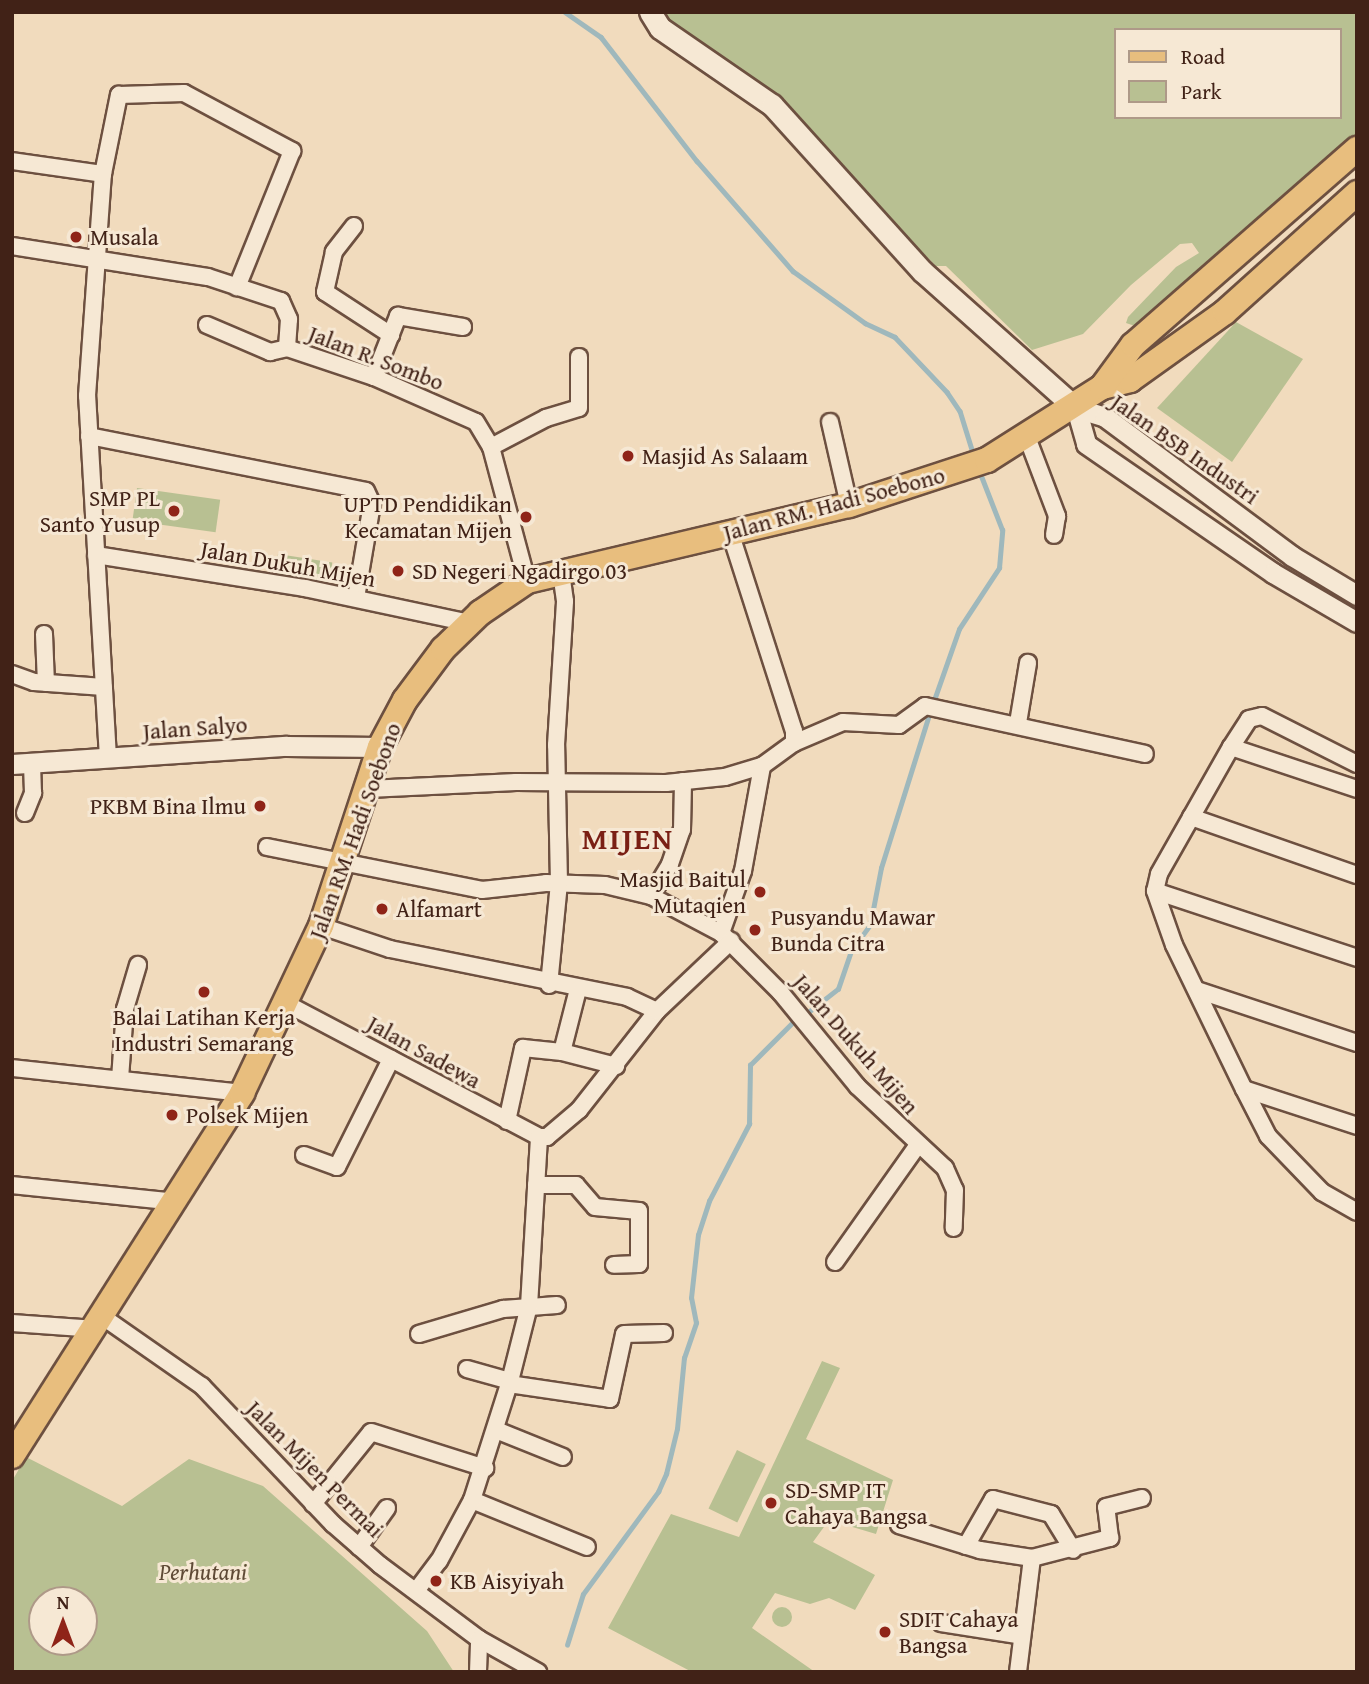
<!DOCTYPE html>
<html>
<head>
<meta charset="utf-8">
<style>
  body { margin:0 }
  #map { position:relative; width:1369px; height:1684px; overflow:hidden; background:#f1dbbd; font-family:"Gentium Book Plus",serif }
  div>[style] { position:absolute }
  [style*='--x'] { left:calc(var(--x)*1px); top:calc(var(--y)*1px); width:calc(var(--w)*1px); rotate:calc(var(--a)*1deg) }
  .green>* { inset:0; background:#b8c092; transform-origin:0 0 }
  .round { border-radius:50% }
  .stream>* { height:4.5px; margin:-2.25px; padding:0 2.25px; transform-origin:2.25px; border-radius:2.25px; background:#9fb8bc }
  .roads { filter:drop-shadow(2px 0 #6d5040) drop-shadow(-2px 0 #6d5040) drop-shadow(0 2px #6d5040) drop-shadow(0 -2px #6d5040) }
  .minor>* { height:16px; margin:-8px; padding:0 8px; transform-origin:8px; border-radius:8px; background:#f6e8d4 }
  .tertiary>* { height:19px; margin:-9.5px; padding:0 9.5px; transform-origin:9.5px; border-radius:9.5px; background:#f6e8d4 }
  .secondary>* { height:21px; margin:-10.5px; padding:0 10.5px; transform-origin:10.5px; border-radius:10.5px; background:#f6e8d4 }
  .primary>* { height:24px; margin:-12px; padding:0 12px; transform-origin:12px; border-radius:12px; background:#e8be7e }
  .dots>* { width:19px; height:19px; translate:-50% -50%; box-sizing:border-box; border:4px solid #f6e8d4; border-radius:50% }
  span { translate:-50% -50%; white-space:nowrap; text-align:center; line-height:1.15; -webkit-text-stroke:6px #f6e8d4; paint-order:stroke }
  .poi-label { font-size:23px; color:#412217 }
  .left { translate:0 -50%; text-align:left }
  .right { translate:-100% -50%; text-align:right }
  .street-label { font-size:23px; color:#412217 }
  .park-label { font-size:23px; color:#5f4a36; font-style:italic }
  .district-label { font-size:30px; color:#7a1f14; font-weight:700; letter-spacing:2px }
  .frame { position:absolute; inset:0; border:14px solid #412217; pointer-events:none }
  .legend { position:absolute; left:1114px; top:28px; width:228px; height:91px; box-sizing:border-box; background:#f6e8d4; border:2px solid #ae9988; margin:0; padding:9px 12px; list-style:none; font-size:21px; color:#412217 }
  .legend li { display:flex; align-items:center; gap:14px; height:35px }
  .legend b { width:35px; border:2px solid #ae9988 }
  .north { position:absolute; left:28px; top:1586px; width:70px; height:70px; box-sizing:border-box; background:#f6e8d4; border:2px solid #ae9988; border-radius:50%; rotate:0deg; font-size:19px; font-weight:700; line-height:28px; text-align:center; color:#412217 }
  .north::after { content:''; display:block; margin:auto; width:24px; height:32px; background:#8f2418; clip-path:polygon(50% 0,100% 100%,50% 72%,0 100%) }
</style>
</head>
<body>
<div id="map">
  <div class="green">
    <div style="clip-path:polygon(evenodd,659px 12px,1357px 12px,1357px 135px,1138px 327px,1126px 323px,1128px 317px,1176px 267px,1199px 253px,1192px 243px,1180px 244px,1131px 285px,1083px 334px,1032px 350px,946px 266px,936px 266px,876px 206px,795px 111px,666px 22px,659px 12px,1115px 30px,1339px 30px,1339px 117px,1115px 117px,1115px 30px)"></div>
    <div style="clip-path:polygon(1236px 322px,1303px 359px,1232px 462px,1157px 408px)"></div>
    <div style="left:137px;top:488px;width:84px;height:33px;rotate:8deg"></div>
    <div style="left:278px;top:554px;width:55px;height:20px;rotate:9deg"></div>
    <div style="clip-path:polygon(822px 1361px,840px 1368px,806px 1439px,893px 1480px,876px 1534px,829px 1520px,813px 1542px,875px 1575px,855px 1610px,829px 1598px,810px 1604px,775px 1593px,752px 1628px,815px 1672px,692px 1672px,608px 1628px,671px 1514px,739px 1537px)"></div>
    <div style="left:737px;top:1450px;width:32px;height:65px;rotate:26deg"></div>
    <div style="clip-path:polygon(evenodd,26px 1457px,122px 1506px,189px 1459px,263px 1486px,427px 1631px,454px 1672px,12px 1672px,12px 1481px,26px 1457px,42px 1600px,84px 1600px,84px 1642px,42px 1642px,42px 1600px)"></div>
    <div class="round" style="left:772px;top:1607px;width:20px;height:20px"></div>
  </div>
  <div class="stream">
    <div style="--x:565;--y:12;--w:44;--a:34.8"></div>
    <div style="--x:601;--y:37;--w:157;--a:52.3"></div>
    <div style="--x:697;--y:161;--w:146;--a:48.9"></div>
    <div style="--x:793;--y:271;--w:89;--a:35.8"></div>
    <div style="--x:865;--y:323;--w:33;--a:25"></div>
    <div style="--x:895;--y:337;--w:76;--a:46.6"></div>
    <div style="--x:947;--y:392;--w:23;--a:56"></div>
    <div style="--x:960;--y:411;--w:47;--a:72.7"></div>
    <div style="--x:933;--y:703;--w:78;--a:-70.6"></div>
    <div style="--x:959;--y:629;--w:73;--a:-56.7"></div>
    <div style="--x:999;--y:568;--w:38;--a:-85"></div>
    <div style="--x:1002;--y:530;--w:63;--a:-111.3"></div>
    <div style="--x:807;--y:1013;--w:39;--a:-38"></div>
    <div style="--x:838;--y:989;--w:40;--a:-71.1"></div>
    <div style="--x:851;--y:951;--w:32;--a:-54"></div>
    <div style="--x:870;--y:925;--w:58;--a:-79.1"></div>
    <div style="--x:881;--y:868;--w:164;--a:-72.6"></div>
    <div style="--x:567;--y:1645;--w:53;--a:-72.6"></div>
    <div style="--x:583;--y:1594;--w:127;--a:-53.7"></div>
    <div style="--x:658;--y:1492;--w:20;--a:-66"></div>
    <div style="--x:666;--y:1474;--w:46;--a:-76.3"></div>
    <div style="--x:677;--y:1429;--w:71;--a:-84.4"></div>
    <div style="--x:684;--y:1358;--w:37;--a:-71"></div>
    <div style="--x:696;--y:1323;--w:25;--a:-101"></div>
    <div style="--x:691;--y:1298;--w:63;--a:-83.7"></div>
    <div style="--x:698;--y:1235;--w:36;--a:-72"></div>
    <div style="--x:709;--y:1201;--w:87;--a:-62.5"></div>
    <div style="--x:749;--y:1124;--w:59;--a:-89"></div>
    <div style="--x:750;--y:1065;--w:62;--a:-45"></div>
  </div>
  <div class="roads">
    <div class="minor">
      <div style="--x:12;--y:161;--w:92;--a:8.1"></div>
      <div style="--x:354;--y:226;--w:33;--a:128"></div>
      <div style="--x:334;--y:252;--w:41;--a:102.7"></div>
      <div style="--x:325;--y:292;--w:79;--a:33.1"></div>
      <div style="--x:12;--y:246;--w:198;--a:9"></div>
      <div style="--x:208;--y:277;--w:77;--a:18.2"></div>
      <div style="--x:281;--y:301;--w:20;--a:66"></div>
      <div style="--x:289;--y:319;--w:29;--a:94"></div>
      <div style="--x:287;--y:348;--w:92;--a:18.4"></div>
      <div style="--x:374;--y:377;--w:111;--a:23.8"></div>
      <div style="--x:476;--y:422;--w:29;--a:59"></div>
      <div style="--x:491;--y:447;--w:139;--a:75"></div>
      <div style="--x:207;--y:325;--w:69;--a:23.2"></div>
      <div style="--x:270;--y:352;--w:17;--a:-13"></div>
      <div style="--x:374;--y:377;--w:66;--a:-68.5"></div>
      <div style="--x:398;--y:316;--w:66;--a:9.6"></div>
      <div style="--x:830;--y:422;--w:85;--a:77.1"></div>
      <div style="--x:89;--y:436;--w:282;--a:11.2"></div>
      <div style="--x:366;--y:491;--w:14;--a:65"></div>
      <div style="--x:372;--y:504;--w:95;--a:99.7"></div>
      <div style="--x:1027;--y:437;--w:85;--a:69.2"></div>
      <div style="--x:1057;--y:516;--w:19;--a:99"></div>
      <div style="--x:491;--y:447;--w:62;--a:-27.8"></div>
      <div style="--x:546;--y:418;--w:34;--a:-17"></div>
      <div style="--x:579;--y:408;--w:51;--a:-90"></div>
      <div style="--x:730;--y:532;--w:209;--a:72.2"></div>
      <div style="--x:794;--y:731;--w:12;--a:90"></div>
      <div style="--x:96;--y:555;--w:212;--a:9"></div>
      <div style="--x:305;--y:588;--w:169;--a:12"></div>
      <div style="--x:44;--y:634;--w:49;--a:87.7"></div>
      <div style="--x:12;--y:674;--w:23;--a:20"></div>
      <div style="--x:34;--y:682;--w:70;--a:4.1"></div>
      <div style="--x:1018;--y:723;--w:61;--a:-80.5"></div>
      <div style="--x:1231;--y:747;--w:33;--a:-57"></div>
      <div style="--x:1249;--y:719;--w:13;--a:-13"></div>
      <div style="--x:1262;--y:716;--w:106;--a:26.8"></div>
      <div style="--x:108;--y:758;--w:363;--a:-93.3"></div>
      <div style="--x:87;--y:396;--w:223;--a:-85.9"></div>
      <div style="--x:103;--y:174;--w:81;--a:-78.6"></div>
      <div style="--x:119;--y:95;--w:65;--a:-1.8"></div>
      <div style="--x:184;--y:93;--w:123;--a:28.2"></div>
      <div style="--x:292;--y:151;--w:147;--a:112"></div>
      <div style="--x:368;--y:789;--w:148;--a:-2.7"></div>
      <div style="--x:516;--y:782;--w:150;--a:0.4"></div>
      <div style="--x:666;--y:783;--w:59;--a:-5.8"></div>
      <div style="--x:725;--y:777;--w:39;--a:-17"></div>
      <div style="--x:762;--y:766;--w:39;--a:-36"></div>
      <div style="--x:794;--y:743;--w:53;--a:-23.2"></div>
      <div style="--x:843;--y:722;--w:56;--a:3.1"></div>
      <div style="--x:899;--y:725;--w:32;--a:-36"></div>
      <div style="--x:925;--y:706;--w:225;--a:12.3"></div>
      <div style="--x:1357;--y:789;--w:133;--a:-161.6"></div>
      <div style="--x:1231;--y:747;--w:146;--a:119.6"></div>
      <div style="--x:1159;--y:874;--w:17;--a:103"></div>
      <div style="--x:1155;--y:891;--w:57;--a:70.6"></div>
      <div style="--x:1174;--y:945;--w:160;--a:64.1"></div>
      <div style="--x:1244;--y:1089;--w:119;--a:18.1"></div>
      <div style="--x:25;--y:813;--w:22;--a:-68"></div>
      <div style="--x:33;--y:793;--w:30;--a:-92"></div>
      <div style="--x:1191;--y:817;--w:176;--a:19.3"></div>
      <div style="--x:267;--y:847;--w:219;--a:11.3"></div>
      <div style="--x:482;--y:890;--w:64;--a:-6.2"></div>
      <div style="--x:546;--y:883;--w:59;--a:1.9"></div>
      <div style="--x:605;--y:885;--w:47;--a:13.4"></div>
      <div style="--x:651;--y:896;--w:79;--a:27.9"></div>
      <div style="--x:721;--y:933;--w:85;--a:45"></div>
      <div style="--x:781;--y:993;--w:120;--a:50.7"></div>
      <div style="--x:857;--y:1086;--w:120;--a:43"></div>
      <div style="--x:945;--y:1168;--w:24;--a:66"></div>
      <div style="--x:955;--y:1190;--w:38;--a:92"></div>
      <div style="--x:1155;--y:891;--w:213;--a:18.3"></div>
      <div style="--x:651;--y:896;--w:37;--a:-59"></div>
      <div style="--x:670;--y:864;--w:36;--a:-71"></div>
      <div style="--x:682;--y:830;--w:49;--a:-88.8"></div>
      <div style="--x:321;--y:926;--w:73;--a:18.4"></div>
      <div style="--x:390;--y:949;--w:242;--a:11.4"></div>
      <div style="--x:627;--y:997;--w:33;--a:25"></div>
      <div style="--x:721;--y:933;--w:66;--a:-70.5"></div>
      <div style="--x:743;--y:871;--w:107;--a:-79.7"></div>
      <div style="--x:549;--y:985;--w:102;--a:-84.4"></div>
      <div style="--x:559;--y:883;--w:138;--a:-91.2"></div>
      <div style="--x:556;--y:745;--w:144;--a:-86.4"></div>
      <div style="--x:565;--y:601;--w:30;--a:-98"></div>
      <div style="--x:1197;--y:990;--w:169;--a:18.3"></div>
      <div style="--x:287;--y:1004;--w:285;--a:27.8"></div>
      <div style="--x:562;--y:1052;--w:56;--a:14.5"></div>
      <div style="--x:12;--y:1068;--w:231;--a:6.2"></div>
      <div style="--x:120;--y:1079;--w:70;--a:-85.9"></div>
      <div style="--x:125;--y:1009;--w:46;--a:-73.5"></div>
      <div style="--x:1244;--y:1089;--w:53;--a:62.9"></div>
      <div style="--x:1268;--y:1136;--w:78;--a:46"></div>
      <div style="--x:1322;--y:1192;--w:40;--a:29.7"></div>
      <div style="--x:507;--y:1121;--w:75;--a:-77.6"></div>
      <div style="--x:523;--y:1048;--w:39;--a:6"></div>
      <div style="--x:562;--y:1052;--w:65;--a:-75.7"></div>
      <div style="--x:539;--y:1137;--w:8;--a:0"></div>
      <div style="--x:547;--y:1137;--w:42;--a:-40.2"></div>
      <div style="--x:579;--y:1110;--w:126;--a:-51.8"></div>
      <div style="--x:657;--y:1011;--w:102;--a:-43.4"></div>
      <div style="--x:304;--y:1155;--w:35;--a:20"></div>
      <div style="--x:337;--y:1167;--w:121;--a:-63.4"></div>
      <div style="--x:12;--y:1185;--w:165;--a:5.9"></div>
      <div style="--x:536;--y:1185;--w:40;--a:0"></div>
      <div style="--x:576;--y:1185;--w:29;--a:49"></div>
      <div style="--x:595;--y:1207;--w:44;--a:5.2"></div>
      <div style="--x:639;--y:1211;--w:53;--a:90"></div>
      <div style="--x:639;--y:1264;--w:25;--a:178"></div>
      <div style="--x:835;--y:1262;--w:142;--a:-54.7"></div>
      <div style="--x:103;--y:1317;--w:121;--a:34.9"></div>
      <div style="--x:202;--y:1386;--w:190;--a:46.5"></div>
      <div style="--x:333;--y:1524;--w:62;--a:41.1"></div>
      <div style="--x:380;--y:1565;--w:124;--a:36.8"></div>
      <div style="--x:479;--y:1639;--w:68;--a:29.2"></div>
      <div style="--x:12;--y:1323;--w:84;--a:4.1"></div>
      <div style="--x:419;--y:1334;--w:88;--a:-16.6"></div>
      <div style="--x:503;--y:1309;--w:54;--a:-4.2"></div>
      <div style="--x:467;--y:1369;--w:45;--a:15.6"></div>
      <div style="--x:509;--y:1384;--w:102;--a:8.4"></div>
      <div style="--x:610;--y:1399;--w:66;--a:-77.8"></div>
      <div style="--x:624;--y:1334;--w:40;--a:-1.4"></div>
      <div style="--x:496;--y:1430;--w:72;--a:21.9"></div>
      <div style="--x:472;--y:1500;--w:124;--a:22.2"></div>
      <div style="--x:313;--y:1504;--w:92;--a:-51.1"></div>
      <div style="--x:371;--y:1432;--w:120;--a:17.5"></div>
      <div style="--x:899;--y:1525;--w:85;--a:17.2"></div>
      <div style="--x:980;--y:1550;--w:53;--a:8.7"></div>
      <div style="--x:1032;--y:1558;--w:115;--a:97"></div>
      <div style="--x:966;--y:1546;--w:54;--a:-60.1"></div>
      <div style="--x:993;--y:1499;--w:60;--a:14.5"></div>
      <div style="--x:1051;--y:1514;--w:42;--a:58.6"></div>
      <div style="--x:359;--y:1547;--w:48;--a:-54.3"></div>
      <div style="--x:1032;--y:1558;--w:81;--a:-14.4"></div>
      <div style="--x:1110;--y:1538;--w:31;--a:-97"></div>
      <div style="--x:1106;--y:1507;--w:37;--a:-14"></div>
      <div style="--x:416;--y:1591;--w:38;--a:-53"></div>
      <div style="--x:439;--y:1561;--w:69;--a:-61.6"></div>
      <div style="--x:472;--y:1500;--w:125;--a:-72.3"></div>
      <div style="--x:510;--y:1381;--w:77;--a:-75.8"></div>
      <div style="--x:529;--y:1306;--w:169;--a:-86.6"></div>
      <div style="--x:941;--y:1623;--w:82;--a:9.1"></div>
      <div style="--x:478;--y:1672;--w:33;--a:-88"></div>
    </div>
    <div class="tertiary">
      <div style="--x:1076;--y:408;--w:37;--a:74"></div>
      <div style="--x:1086;--y:444;--w:227;--a:34.6"></div>
      <div style="--x:1273;--y:573;--w:97;--a:30.3"></div>
      <div style="--x:1076;--y:408;--w:30;--a:17"></div>
      <div style="--x:1105;--y:417;--w:233;--a:36.6"></div>
      <div style="--x:1292;--y:556;--w:76;--a:31"></div>
      <div style="--x:12;--y:764;--w:275;--a:-3.8"></div>
      <div style="--x:286;--y:746;--w:94;--a:0.6"></div>
    </div>
    <div class="secondary">
      <div style="--x:650;--y:12;--w:19;--a:58"></div>
      <div style="--x:660;--y:28;--w:136;--a:34.5"></div>
      <div style="--x:772;--y:105;--w:224;--a:47.9"></div>
      <div style="--x:922;--y:271;--w:206;--a:41.7"></div>
    </div>
    <div class="primary">
      <div style="--x:1102;--y:387;--w:29;--a:-14"></div>
      <div style="--x:1130;--y:380;--w:117;--a:-35.6"></div>
      <div style="--x:1225;--y:312;--w:178;--a:-42"></div>
      <div style="--x:12;--y:1456;--w:430;--a:-57.6"></div>
      <div style="--x:242;--y:1093;--w:185;--a:-64.7"></div>
      <div style="--x:321;--y:926;--w:188;--a:-71.8"></div>
      <div style="--x:380;--y:747;--w:53;--a:-62"></div>
      <div style="--x:405;--y:700;--w:64;--a:-53.3"></div>
      <div style="--x:443;--y:649;--w:52;--a:-44.2"></div>
      <div style="--x:480;--y:613;--w:57;--a:-34.2"></div>
      <div style="--x:527;--y:581;--w:331;--a:-13.3"></div>
      <div style="--x:849;--y:505;--w:145;--a:-18.1"></div>
      <div style="--x:987;--y:460;--w:136;--a:-32.4"></div>
      <div style="--x:1102;--y:387;--w:52;--a:-53.6"></div>
      <div style="--x:1133;--y:345;--w:298;--a:-41.2"></div>
    </div>
  </div>
  <div class="dots">
    <div style="left:76px;top:237px;background:#8f2418"></div>
    <div style="left:628px;top:456px;background:#8f2418"></div>
    <div style="left:174px;top:511px;background:#8f2418"></div>
    <div style="left:526px;top:517px;background:#8f2418"></div>
    <div style="left:398px;top:571px;background:#8f2418"></div>
    <div style="left:260px;top:806px;background:#8f2418"></div>
    <div style="left:760px;top:892px;background:#8f2418"></div>
    <div style="left:382px;top:909px;background:#8f2418"></div>
    <div style="left:755px;top:930px;background:#8f2418"></div>
    <div style="left:204px;top:992px;background:#8f2418"></div>
    <div style="left:172px;top:1115px;background:#8f2418"></div>
    <div style="left:771px;top:1503px;background:#8f2418"></div>
    <div style="left:436px;top:1581px;background:#8f2418"></div>
    <div style="left:885px;top:1632px;background:#8f2418"></div>
  </div>
  <div class="poi-label">
    <span class="left" style="left:90px;top:237px">Musala</span>
    <span class="left" style="left:642px;top:456px">Masjid As Salaam</span>
    <span class="right" style="left:160px;top:511px">SMP PL<br>Santo Yusup</span>
    <span class="right" style="left:512px;top:517px">UPTD Pendidikan<br>Kecamatan Mijen</span>
    <span class="left" style="left:412px;top:571px">SD Negeri Ngadirgo 03</span>
    <span class="right" style="left:246px;top:806px">PKBM Bina Ilmu</span>
    <span class="right" style="left:746px;top:892px">Masjid Baitul<br>Mutaqien</span>
    <span class="left" style="left:396px;top:909px">Alfamart</span>
    <span class="left" style="left:771px;top:930px">Pusyandu Mawar<br>Bunda Citra</span>
    <span style="left:204px;top:1030px">Balai Latihan Kerja<br>Industri Semarang</span>
    <span class="left" style="left:186px;top:1115px">Polsek Mijen</span>
    <span class="left" style="left:785px;top:1503px">SD-SMP IT<br>Cahaya Bangsa</span>
    <span class="left" style="left:450px;top:1581px">KB Aisyiyah</span>
    <span class="left" style="left:899px;top:1632px">SDIT Cahaya<br>Bangsa</span>
  </div>
  <div class="street-label">
    <span style="left:376px;top:358px;rotate:21deg">Jalan R. Sombo</span>
    <span style="left:1185px;top:449px;rotate:35deg">Jalan BSB Industri</span>
    <span style="left:834px;top:504px;rotate:-15deg">Jalan RM. Hadi Soebono</span>
    <span style="left:288px;top:564px;rotate:10deg">Jalan Dukuh Mijen</span>
    <span style="left:195px;top:728px;rotate:-4deg">Jalan Salyo</span>
    <span style="left:355px;top:831px;rotate:-70deg">Jalan RM. Hadi Soebono</span>
    <span style="left:856px;top:1044px;rotate:49deg">Jalan Dukuh Mijen</span>
    <span style="left:424px;top:1052px;rotate:29deg">Jalan Sadewa</span>
    <span style="left:315px;top:1469px;rotate:45deg">Jalan Mijen Permai</span>
  </div>
  <div class="park-label">
    <span style="left:203px;top:1572px">Perhutani</span>
  </div>
  <div class="district-label">
    <span style="left:628px;top:838px">MIJEN</span>
  </div>
  <div class="frame"></div>
  <ul class="legend">
  <li><b style="height:9px;background:#e8be7e"></b>Road</li>
  <li><b style="height:19px;background:#b8c092"></b>Park</li>
  </ul>
  <div class="north">N</div>
</div>
</body>
</html>
